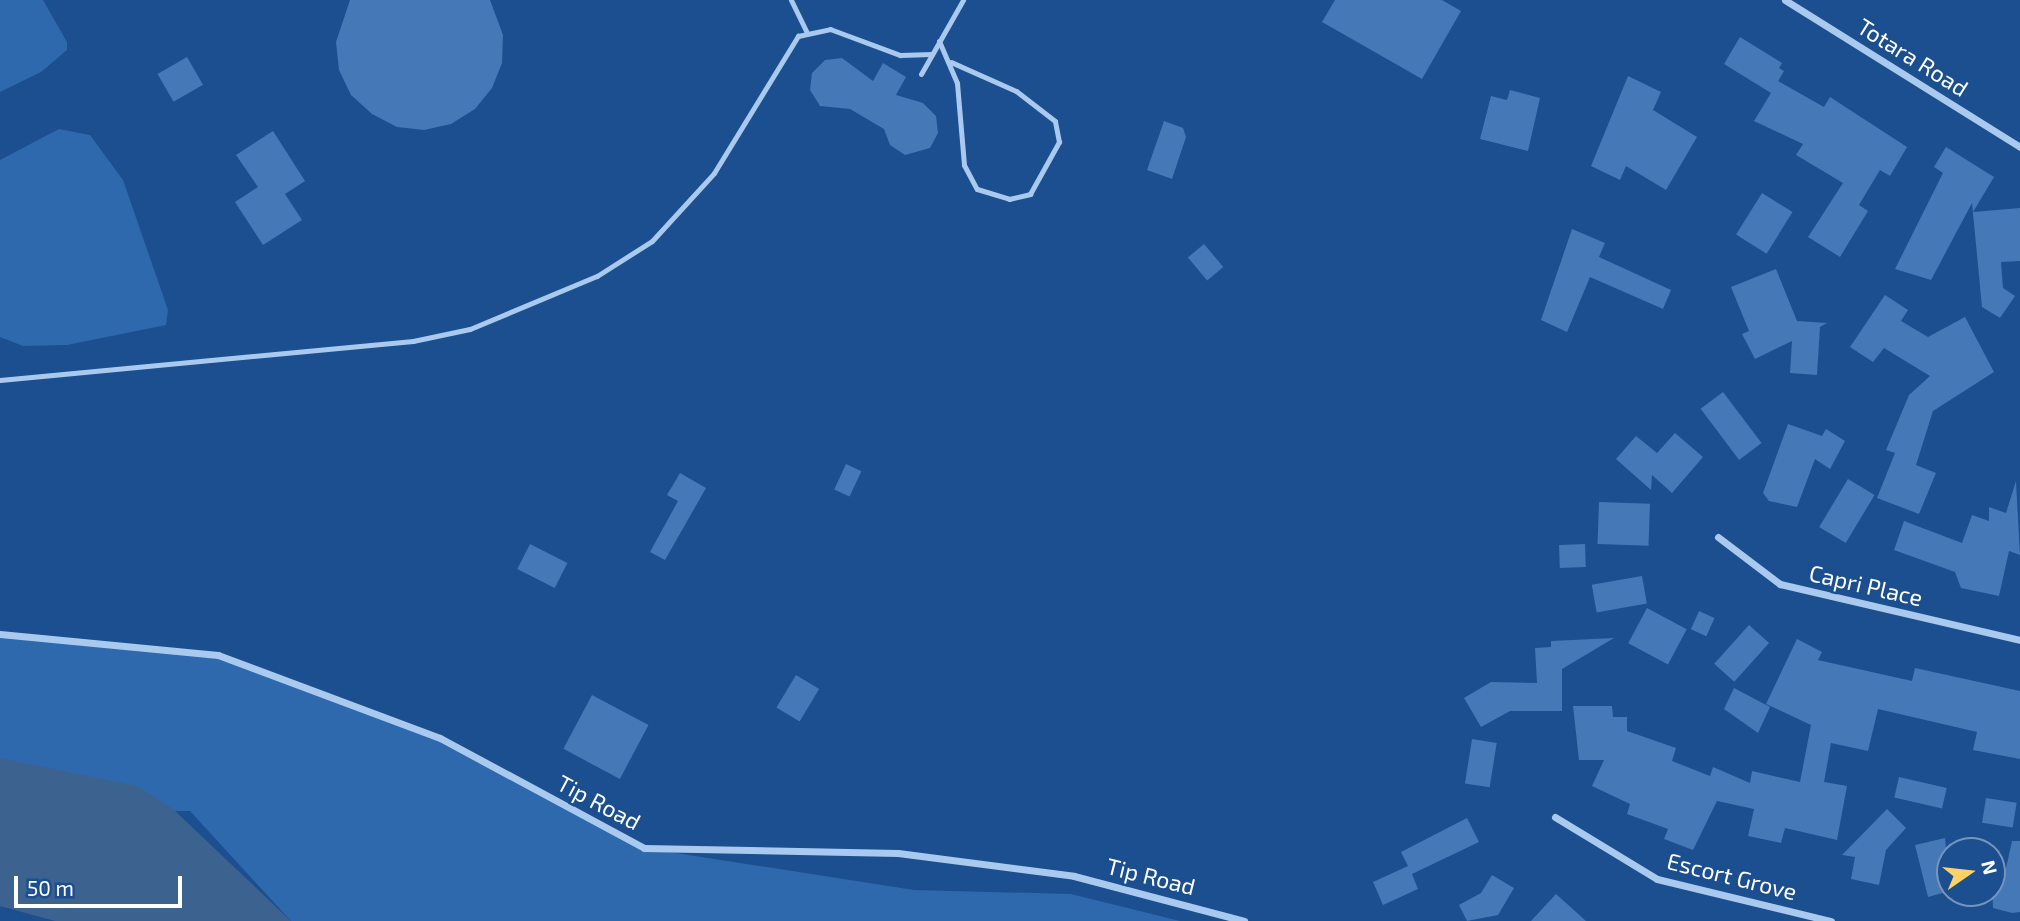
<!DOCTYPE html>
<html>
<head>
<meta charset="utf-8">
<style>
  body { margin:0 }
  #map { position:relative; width:2020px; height:921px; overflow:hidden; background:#1b4f8f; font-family:"Exo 2",sans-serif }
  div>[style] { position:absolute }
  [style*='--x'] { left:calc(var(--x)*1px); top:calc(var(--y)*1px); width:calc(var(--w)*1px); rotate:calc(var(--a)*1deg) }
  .green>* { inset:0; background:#2e69ad }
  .water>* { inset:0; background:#3c6290 }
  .building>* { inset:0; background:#4478b7; transform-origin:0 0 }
  .service>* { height:5px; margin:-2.5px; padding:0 2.5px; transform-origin:2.5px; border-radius:2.5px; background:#a9c9ee }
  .minor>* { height:7px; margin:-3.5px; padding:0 3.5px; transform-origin:3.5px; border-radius:3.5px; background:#a9c9ee }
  span { translate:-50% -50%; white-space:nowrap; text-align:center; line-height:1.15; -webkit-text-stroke:5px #1b4f8f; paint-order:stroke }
  .street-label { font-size:23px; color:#fff }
  .north { position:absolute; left:1936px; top:837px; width:70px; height:70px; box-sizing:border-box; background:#1b4f8f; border:2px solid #7695bc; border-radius:50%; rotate:76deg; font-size:19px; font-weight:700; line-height:28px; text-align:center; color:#fff }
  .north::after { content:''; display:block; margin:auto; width:24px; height:32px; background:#ffd166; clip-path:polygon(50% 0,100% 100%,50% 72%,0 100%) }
  .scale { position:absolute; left:14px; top:876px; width:168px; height:32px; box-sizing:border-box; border:4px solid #fff; border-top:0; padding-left:9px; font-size:21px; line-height:24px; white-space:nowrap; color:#fff; -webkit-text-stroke:5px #1b4f8f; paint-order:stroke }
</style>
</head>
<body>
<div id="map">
  <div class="green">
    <div style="clip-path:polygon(0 0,43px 0,67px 42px,67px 50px,41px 72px,0 92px)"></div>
    <div style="clip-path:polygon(59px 129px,90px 135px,123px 180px,168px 310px,166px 325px,67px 345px,23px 346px,0 337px,0 160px)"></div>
    <div style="clip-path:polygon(0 634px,218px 655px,440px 738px,644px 848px,914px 890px,1071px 894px,1180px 921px,291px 921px,190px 811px,0 811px)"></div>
  </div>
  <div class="water">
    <div style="clip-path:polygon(0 758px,137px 786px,173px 809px,291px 921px,55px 921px,0 906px)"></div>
  </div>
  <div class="building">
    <div style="clip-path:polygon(350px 0,490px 0,503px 35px,502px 63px,492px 88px,475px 109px,451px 124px,424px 130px,397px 127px,372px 114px,351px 95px,339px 70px,336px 42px)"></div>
    <div style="clip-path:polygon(1335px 0,1442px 0,1461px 11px,1422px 79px,1322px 22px)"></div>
    <div style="clip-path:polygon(1740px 37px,1782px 63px,1779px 68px,1784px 71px,1772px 92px,1778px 81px,1824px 107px,1830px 97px,1907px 147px,1890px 176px,1880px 170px,1859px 205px,1868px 211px,1840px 257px,1808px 237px,1843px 183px,1796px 155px,1803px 144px,1754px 121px,1771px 93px,1724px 64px)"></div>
    <div style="left:187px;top:57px;width:32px;height:34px;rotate:60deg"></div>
    <div style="clip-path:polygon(842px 58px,873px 81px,883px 63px,906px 77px,896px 95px,923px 103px,936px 116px,938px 133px,930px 148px,905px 155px,890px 145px,884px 129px,850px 109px,820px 106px,810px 90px,812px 73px,825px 60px)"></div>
    <div style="clip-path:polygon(1628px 76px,1661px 92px,1653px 110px,1697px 137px,1666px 190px,1626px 166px,1620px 180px,1591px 166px)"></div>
    <div style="clip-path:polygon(1510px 90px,1540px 98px,1528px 151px,1480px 139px,1491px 96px,1507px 100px)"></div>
    <div style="clip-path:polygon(1164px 121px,1183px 128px,1186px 137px,1172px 179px,1147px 170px)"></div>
    <div style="clip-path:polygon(273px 131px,305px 181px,285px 194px,302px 220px,263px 245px,235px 202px,258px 187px,236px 155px)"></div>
    <div style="clip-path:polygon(1946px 147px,1994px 177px,1973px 212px,2020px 208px,2020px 261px,2001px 262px,2003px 288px,2015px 296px,2000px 318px,1982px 307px,1972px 203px,1931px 280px,1895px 269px,1943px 173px,1934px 167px)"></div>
    <div style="left:1762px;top:193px;width:36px;height:49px;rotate:32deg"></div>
    <div style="clip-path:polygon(1572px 229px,1605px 243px,1599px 257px,1671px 290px,1663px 309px,1590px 277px,1567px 332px,1541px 320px)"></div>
    <div style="left:1204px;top:244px;width:30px;height:21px;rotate:50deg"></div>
    <div style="clip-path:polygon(1776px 269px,1797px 321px,1827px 323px,1820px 327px,1817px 375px,1790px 373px,1792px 341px,1755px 359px,1742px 334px,1749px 331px,1731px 287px)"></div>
    <div style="clip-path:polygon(1885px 295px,1908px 310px,1901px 321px,1928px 337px,1965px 317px,1994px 372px,1933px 411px,1916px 465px,1936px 473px,1919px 514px,1877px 498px,1895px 453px,1886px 450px,1909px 395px,1930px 376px,1884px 348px,1873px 362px,1850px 347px)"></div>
    <div style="left:1723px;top:392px;width:64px;height:28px;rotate:53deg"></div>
    <div style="clip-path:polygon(1788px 424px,1822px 436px,1826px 429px,1845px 441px,1830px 469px,1815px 459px,1797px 507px,1769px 501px,1763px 493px)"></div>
    <div style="clip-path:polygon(1675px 433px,1703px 457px,1672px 493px,1652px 475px,1651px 490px,1616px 459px,1636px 436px,1657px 453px)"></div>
    <div style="left:846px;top:464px;width:17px;height:28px;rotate:25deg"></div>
    <div style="clip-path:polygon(680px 473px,706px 488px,665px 560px,650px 552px,678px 501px,667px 495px)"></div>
    <div style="left:1848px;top:479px;width:31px;height:56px;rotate:31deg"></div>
    <div style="clip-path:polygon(2016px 481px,2020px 555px,2009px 551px,1999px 596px,1961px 588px,1955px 572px,1894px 550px,1904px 521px,1962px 543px,1972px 515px,1989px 521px,1989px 507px,2006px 513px)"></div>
    <div style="left:1599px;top:502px;width:51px;height:42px;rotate:2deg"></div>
    <div style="left:530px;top:544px;width:42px;height:28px;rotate:27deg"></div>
    <div style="left:1585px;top:544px;width:23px;height:26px;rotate:88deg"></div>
    <div style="left:1642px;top:576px;width:28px;height:51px;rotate:80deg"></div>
    <div style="left:1647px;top:608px;width:45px;height:40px;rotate:28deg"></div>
    <div style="left:1699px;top:611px;width:17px;height:20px;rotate:24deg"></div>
    <div style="left:1749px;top:625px;width:27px;height:52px;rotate:42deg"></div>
    <div style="clip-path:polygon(1614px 638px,1562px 669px,1562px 711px,1510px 711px,1481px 727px,1464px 698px,1491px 682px,1537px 683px,1535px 648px,1551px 647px,1551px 641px)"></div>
    <div style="clip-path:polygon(1797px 639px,1822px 652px,1818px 660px,1912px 681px,1915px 668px,2020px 691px,2020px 759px,1973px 750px,1977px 732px,1878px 709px,1868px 751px,1831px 743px,1824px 782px,1847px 786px,1837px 840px,1785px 828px,1781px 843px,1748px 836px,1754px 809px,1717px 801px,1693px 850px,1664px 839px,1668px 829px,1627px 814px,1630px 804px,1592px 786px,1604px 760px,1579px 760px,1573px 706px,1612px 706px,1613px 717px,1627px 717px,1627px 731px,1676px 748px,1672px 761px,1710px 776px,1713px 767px,1750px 783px,1752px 771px,1800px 782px,1811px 725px,1766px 704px)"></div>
    <div style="left:796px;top:675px;width:27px;height:38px;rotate:31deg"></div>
    <div style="clip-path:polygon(1734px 688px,1770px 707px,1758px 733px,1724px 709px)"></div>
    <div style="left:592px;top:695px;width:64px;height:61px;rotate:28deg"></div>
    <div style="left:1472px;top:739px;width:25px;height:45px;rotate:9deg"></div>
    <div style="left:1899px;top:777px;width:49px;height:21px;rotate:13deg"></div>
    <div style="left:1986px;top:798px;width:31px;height:25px;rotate:9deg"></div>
    <div style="clip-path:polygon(1887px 809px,1906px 828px,1886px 850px,1879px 885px,1851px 879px,1855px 857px,1842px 855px)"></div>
    <div style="clip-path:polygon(1467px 818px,1479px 842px,1412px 874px,1418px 889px,1383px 905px,1373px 882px,1408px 866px,1401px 852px)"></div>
    <div style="clip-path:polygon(1945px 838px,1950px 891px,1928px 897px,1915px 845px)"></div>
    <div style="clip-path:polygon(2012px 841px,2020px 841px,2020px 912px,2012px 913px,1993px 908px,1992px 880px,2003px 882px)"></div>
    <div style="clip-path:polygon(1492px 875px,1514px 888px,1498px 915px,1467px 921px,1459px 905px,1481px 893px)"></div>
    <div style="clip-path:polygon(1556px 894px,1586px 921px,1531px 921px)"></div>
  </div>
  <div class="service">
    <div style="--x:791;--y:0;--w:37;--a:64"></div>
    <div style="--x:939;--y:41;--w:46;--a:66.8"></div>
    <div style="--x:957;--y:83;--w:82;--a:85.1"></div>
    <div style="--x:964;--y:165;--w:27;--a:62"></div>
    <div style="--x:977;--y:189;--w:34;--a:17"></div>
    <div style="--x:1009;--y:199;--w:22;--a:-13"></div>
    <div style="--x:1030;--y:194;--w:60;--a:-60.9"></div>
    <div style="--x:1059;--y:142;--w:21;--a:-101"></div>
    <div style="--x:1055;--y:121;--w:49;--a:-142.4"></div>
    <div style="--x:1016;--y:91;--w:71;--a:-156"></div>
    <div style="--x:921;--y:74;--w:85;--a:-60.4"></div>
    <div style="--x:0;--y:380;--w:415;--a:-5.4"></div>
    <div style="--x:413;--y:341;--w:58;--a:-11.9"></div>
    <div style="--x:470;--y:329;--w:138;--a:-22.7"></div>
    <div style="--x:597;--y:276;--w:65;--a:-32.5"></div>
    <div style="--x:652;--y:241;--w:92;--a:-47.6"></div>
    <div style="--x:714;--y:173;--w:161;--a:-58.5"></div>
    <div style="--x:798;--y:36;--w:33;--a:-12"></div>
    <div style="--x:830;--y:29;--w:75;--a:20.4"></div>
    <div style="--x:900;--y:55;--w:32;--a:-2"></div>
  </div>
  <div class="minor">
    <div style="--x:1785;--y:0;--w:277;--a:32"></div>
    <div style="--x:1718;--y:537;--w:78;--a:37.2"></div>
    <div style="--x:1780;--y:584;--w:246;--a:13.1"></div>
    <div style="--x:0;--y:634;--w:219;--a:5.5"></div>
    <div style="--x:218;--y:655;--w:237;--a:20.5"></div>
    <div style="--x:440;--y:738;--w:232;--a:28.3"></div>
    <div style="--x:644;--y:848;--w:254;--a:1.1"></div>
    <div style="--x:898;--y:853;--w:177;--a:7.4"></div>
    <div style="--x:1074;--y:876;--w:176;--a:14.8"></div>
    <div style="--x:1555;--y:817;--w:119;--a:31.3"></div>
    <div style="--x:1657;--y:879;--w:179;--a:13.6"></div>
  </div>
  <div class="street-label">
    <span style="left:1913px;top:57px;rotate:32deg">Totara Road</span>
    <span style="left:1866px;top:585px;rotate:13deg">Capri Place</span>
    <span style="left:599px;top:802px;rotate:28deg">Tip Road</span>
    <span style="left:1151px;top:876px;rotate:14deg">Tip Road</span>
    <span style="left:1732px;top:876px;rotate:14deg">Escort Grove</span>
  </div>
  <div class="north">N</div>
  <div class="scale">50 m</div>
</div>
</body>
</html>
